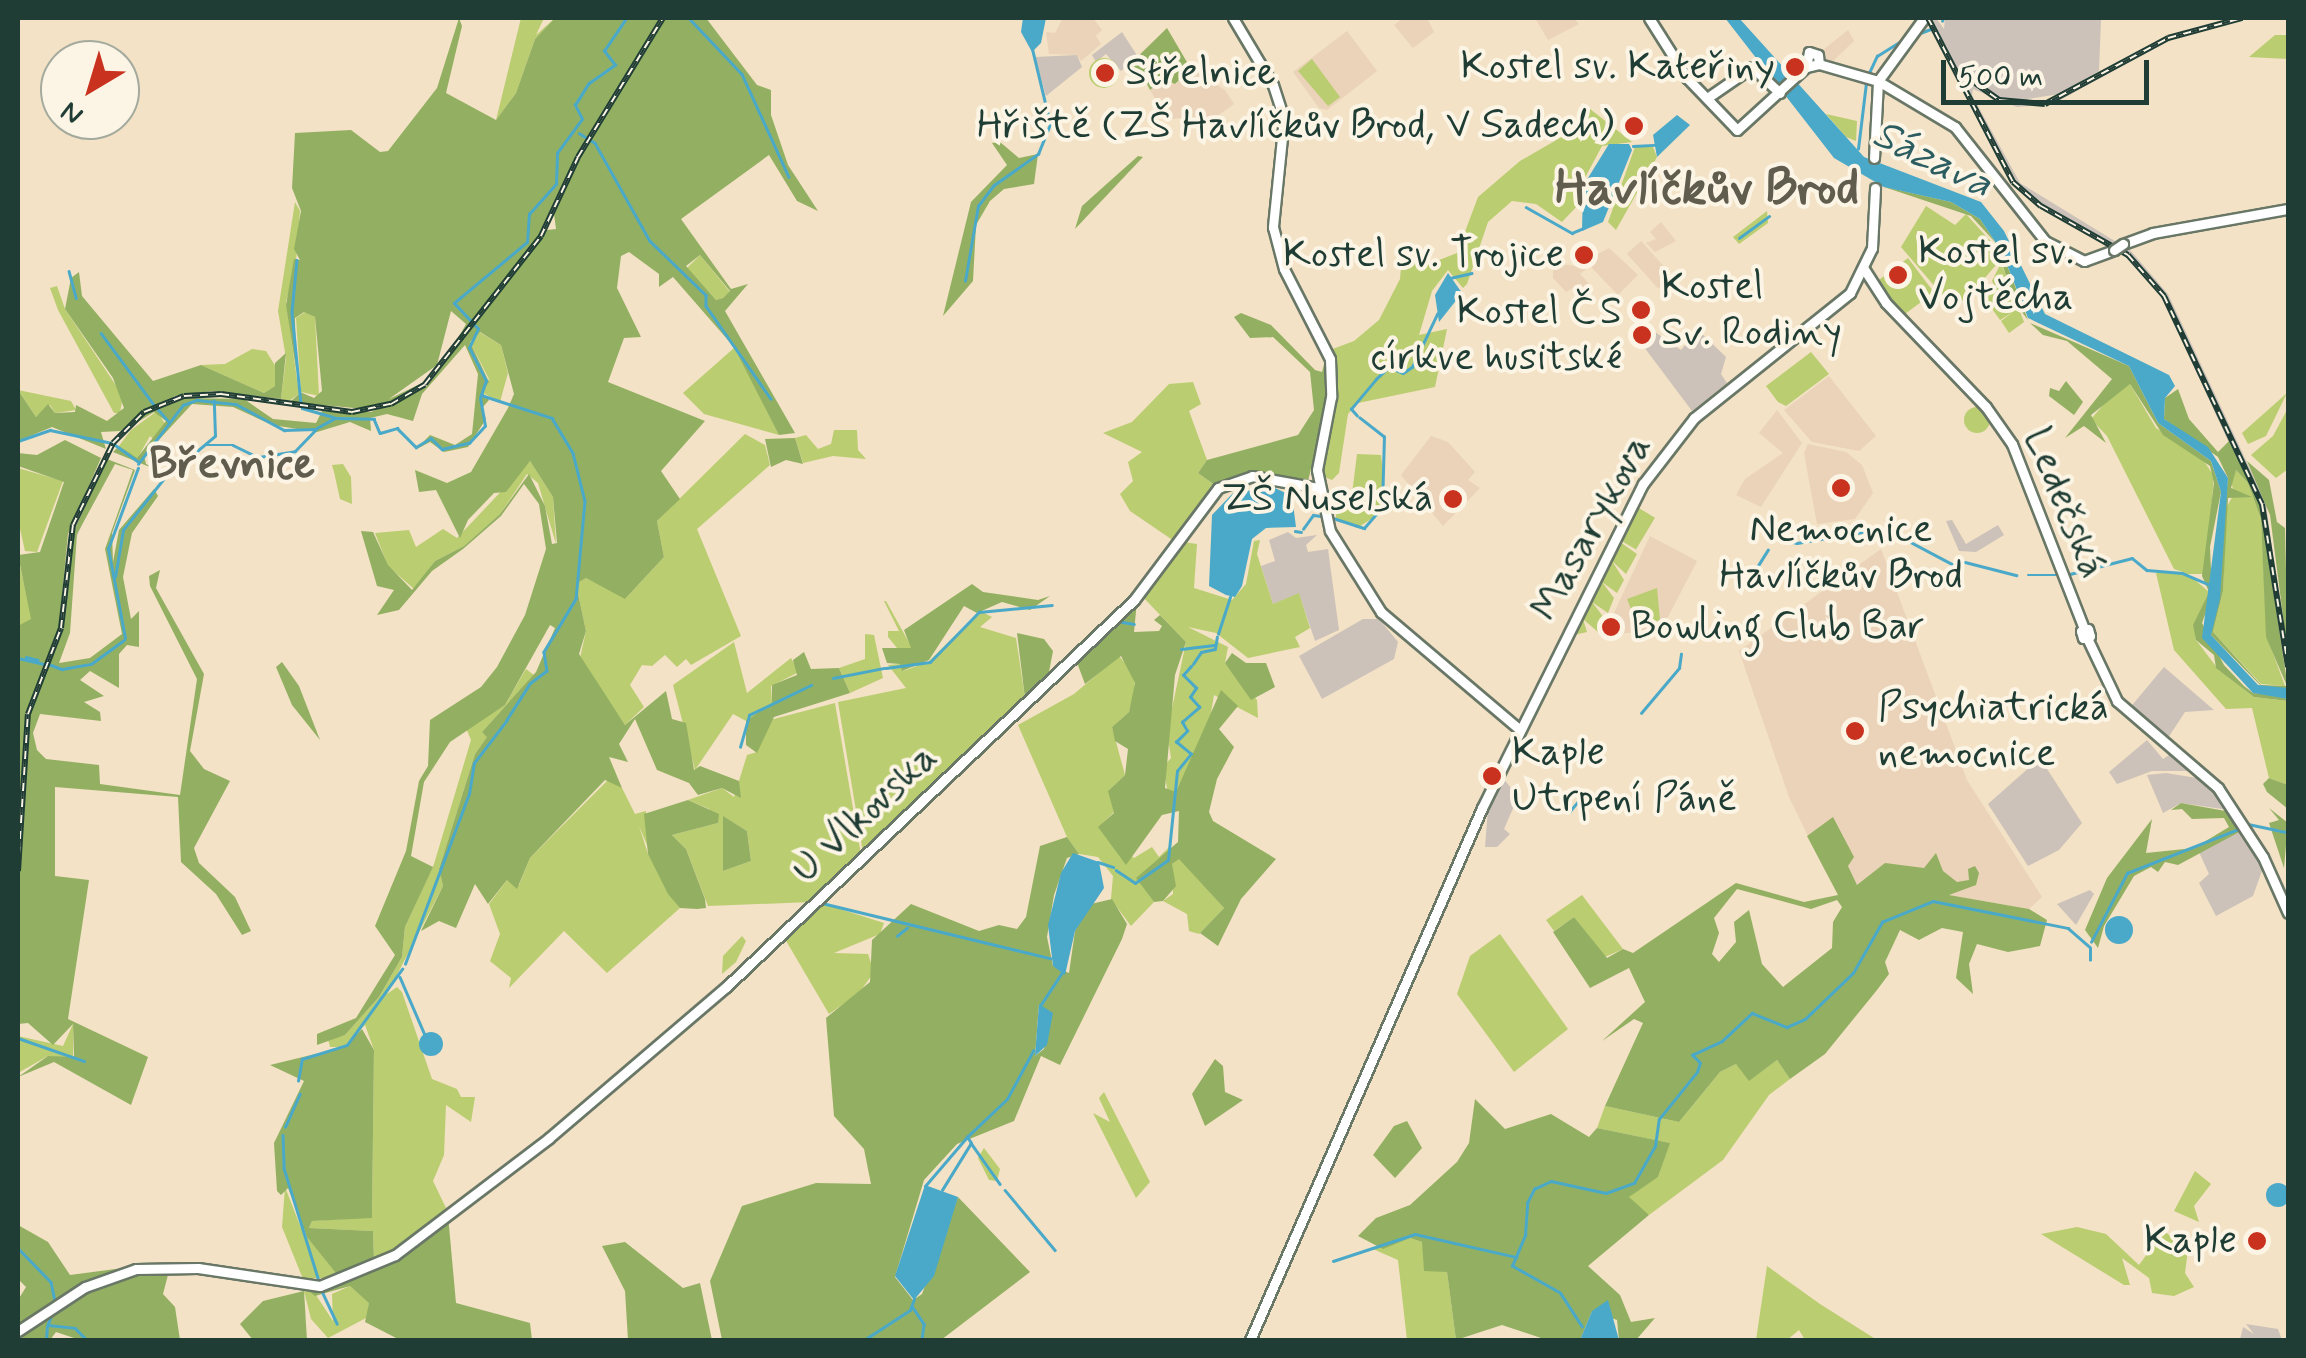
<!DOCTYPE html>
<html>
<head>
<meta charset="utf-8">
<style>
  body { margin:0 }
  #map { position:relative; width:2306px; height:1358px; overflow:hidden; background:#f3e2c5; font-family:Mynerve,sans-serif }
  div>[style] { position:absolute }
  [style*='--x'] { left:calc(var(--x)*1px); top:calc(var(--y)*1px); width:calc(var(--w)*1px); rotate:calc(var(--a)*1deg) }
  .built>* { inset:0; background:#ead3b8; transform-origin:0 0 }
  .industrial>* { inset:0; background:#ccc2b9 }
  .green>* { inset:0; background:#bacd70; transform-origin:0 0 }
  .round { border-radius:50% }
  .forest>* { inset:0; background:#93b062 }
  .water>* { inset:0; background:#4aa9c9 }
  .stream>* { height:2.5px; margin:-1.25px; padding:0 1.25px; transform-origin:1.25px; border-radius:1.25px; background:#4aa9c9 }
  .roads { filter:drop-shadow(2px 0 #697767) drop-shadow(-2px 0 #697767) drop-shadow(0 2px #697767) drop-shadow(0 -2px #697767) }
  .major>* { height:9px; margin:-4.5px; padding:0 4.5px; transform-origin:4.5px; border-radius:4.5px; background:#fff }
  .rail>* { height:6px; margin-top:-3px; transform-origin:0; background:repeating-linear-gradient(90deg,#fcf5e5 0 8px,#1f3d34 0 16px); box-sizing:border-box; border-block:2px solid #1f3d34 }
  .bridges { filter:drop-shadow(2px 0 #697767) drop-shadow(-2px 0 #697767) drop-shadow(0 2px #697767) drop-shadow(0 -2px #697767) }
  .major-bridge>* { height:9px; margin:-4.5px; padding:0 4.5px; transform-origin:4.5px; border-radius:4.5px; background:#fff }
  .dots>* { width:28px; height:28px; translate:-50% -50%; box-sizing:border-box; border:5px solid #fcf5e5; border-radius:50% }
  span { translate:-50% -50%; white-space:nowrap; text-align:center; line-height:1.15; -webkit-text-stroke:8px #fcf5e5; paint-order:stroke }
  .poi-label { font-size:40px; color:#1f3d34 }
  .right { translate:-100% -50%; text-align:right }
  .left { translate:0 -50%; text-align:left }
  .street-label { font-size:40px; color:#1f3d34 }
  .water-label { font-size:42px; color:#2c5d61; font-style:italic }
  .quarter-label { font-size:45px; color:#605c4e; font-weight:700 }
  .district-label { font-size:50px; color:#605c4e; font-weight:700 }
  .frame { position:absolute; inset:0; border:20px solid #1f3d34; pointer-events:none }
  .north { position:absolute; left:40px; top:40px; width:100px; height:100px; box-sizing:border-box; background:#fcf5e5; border:2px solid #a4ab9e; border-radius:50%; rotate:218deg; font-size:28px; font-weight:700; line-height:40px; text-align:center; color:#1f3d34 }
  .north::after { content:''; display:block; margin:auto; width:35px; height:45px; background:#c8321e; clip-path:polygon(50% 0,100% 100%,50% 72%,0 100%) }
  .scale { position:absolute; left:1941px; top:60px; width:208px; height:45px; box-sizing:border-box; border:5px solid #1f3d34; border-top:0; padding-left:12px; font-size:30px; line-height:35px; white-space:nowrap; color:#1f3d34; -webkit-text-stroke:8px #fcf5e5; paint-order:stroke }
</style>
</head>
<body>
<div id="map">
  <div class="built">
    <div style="clip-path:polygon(1063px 18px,1093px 18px,1102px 30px,1096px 36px,1101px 44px,1081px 61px,1077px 55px,1049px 54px,1046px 32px,1055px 33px)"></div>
    <div style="clip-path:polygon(1403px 18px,1427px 18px,1434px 32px,1413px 48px,1394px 25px)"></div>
    <div style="clip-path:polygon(1535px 18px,1574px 18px,1579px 24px,1548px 40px)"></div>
    <div style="clip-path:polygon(1848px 30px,1854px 41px,1829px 65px,1823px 50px)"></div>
    <div style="clip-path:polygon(1347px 31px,1377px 71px,1327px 110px,1319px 108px,1293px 72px)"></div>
    <div style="clip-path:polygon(1191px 69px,1225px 90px,1234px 104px,1212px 120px,1199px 117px,1188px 131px,1183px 118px,1167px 119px,1150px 90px,1164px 79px,1176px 84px)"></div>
    <div style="clip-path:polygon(1661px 222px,1676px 241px,1655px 252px,1646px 243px,1656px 239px,1650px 232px)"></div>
    <div style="left:1641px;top:241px;width:47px;height:19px;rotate:48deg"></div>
    <div style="clip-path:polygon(1609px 248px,1638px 275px,1618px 295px,1590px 266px,1580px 274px,1592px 287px,1586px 292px,1578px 285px,1566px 292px,1553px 278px,1553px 263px,1576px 266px)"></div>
    <div style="clip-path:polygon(1829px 376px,1876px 436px,1859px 451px,1812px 442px,1784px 410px)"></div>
    <div style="clip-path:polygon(1777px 410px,1802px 443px,1761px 507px,1736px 495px,1745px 479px,1783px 453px,1759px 433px)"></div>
    <div style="clip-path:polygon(1431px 436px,1448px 442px,1475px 472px,1468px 480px,1480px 488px,1443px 526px,1401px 475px)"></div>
    <div style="clip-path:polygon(1808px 444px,1846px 452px,1862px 465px,1873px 493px,1855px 519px,1817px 524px,1804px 453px)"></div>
    <div style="clip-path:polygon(1650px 536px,1697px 561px,1668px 617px,1645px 631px,1617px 634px,1621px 622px,1612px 617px)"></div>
    <div style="clip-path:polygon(1881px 549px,1967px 780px,2042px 897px,2029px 909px,1949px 895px,1948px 885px,1855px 891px,1826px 873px,1789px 797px,1739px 651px)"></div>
  </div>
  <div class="industrial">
    <div style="clip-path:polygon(660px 18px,579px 158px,543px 237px,427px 386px,392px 406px,352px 414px,221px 396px,168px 403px,139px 418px,115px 444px,69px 556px,63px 628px,30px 715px,18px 889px,26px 714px,59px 627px,71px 525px,111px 441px,143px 411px,184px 394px,221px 392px,352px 410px,391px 402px,424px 383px,536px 240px,576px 156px)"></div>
    <div style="clip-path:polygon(1925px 18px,1936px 18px,1944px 29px,1945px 18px,2101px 20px,2099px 71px,2060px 94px,2027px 99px,2031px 104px,2063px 96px,2168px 36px,2246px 18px,2169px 40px,2053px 104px,2017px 107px,1973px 89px,1972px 95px,2020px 183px,2131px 251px,2168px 294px,2266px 503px,2288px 673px,2276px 634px,2263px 517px,2162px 297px,2127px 257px,2040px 208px,2011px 183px)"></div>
    <div style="clip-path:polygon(1122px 32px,1138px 57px,1121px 71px,1106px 54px,1096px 62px,1092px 55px)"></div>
    <div style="clip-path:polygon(1077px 55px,1082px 67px,1046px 96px,1035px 57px)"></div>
    <div style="clip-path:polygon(1698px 330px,1726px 357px,1721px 374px,1727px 383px,1692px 411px,1644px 347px,1655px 332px,1681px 350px)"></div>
    <div style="clip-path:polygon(1952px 520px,1966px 544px,1998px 525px,2004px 535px,1976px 552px,1959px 551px,1946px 521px)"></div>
    <div style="clip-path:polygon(1288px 532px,1296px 538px,1317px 535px,1306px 545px,1308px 552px,1328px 549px,1339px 630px,1315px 641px,1299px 594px,1273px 604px,1261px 566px,1275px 561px,1269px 540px)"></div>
    <div style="clip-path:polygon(1363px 619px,1379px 619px,1398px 642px,1394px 659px,1322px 699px,1299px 656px)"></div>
    <div style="clip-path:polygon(2164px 667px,2214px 710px,2185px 712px,2166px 741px,2128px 710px)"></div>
    <div style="clip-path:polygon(2147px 740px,2163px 759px,2172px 753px,2193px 771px,2152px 771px,2117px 784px,2109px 772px)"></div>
    <div style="clip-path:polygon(2040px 758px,2082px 823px,2059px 850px,2028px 866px,1988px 804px)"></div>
    <div style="clip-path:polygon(2166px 773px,2203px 779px,2229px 810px,2181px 803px,2163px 813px,2147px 775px)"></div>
    <div style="clip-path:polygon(1503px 778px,1518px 797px,1504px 829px,1510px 834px,1497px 847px,1485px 847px,1488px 809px)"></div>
    <div style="clip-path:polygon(2243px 830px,2263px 868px,2253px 896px,2216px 916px,2199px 883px,2209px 874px,2199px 852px)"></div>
    <div style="clip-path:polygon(2090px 890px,2094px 894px,2076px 925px,2057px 904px)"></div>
    <div style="clip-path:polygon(2246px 1324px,2278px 1329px,2282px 1340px,2240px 1340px,2243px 1327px,2254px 1334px)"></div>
  </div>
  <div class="green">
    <div style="clip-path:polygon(521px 18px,544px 18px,536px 35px,555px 18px,535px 39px,516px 93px,496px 120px)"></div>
    <div style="clip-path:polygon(2275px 35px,2288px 35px,2288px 59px,2249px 57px)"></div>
    <div class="round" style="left:1089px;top:58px;width:30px;height:30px"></div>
    <div style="clip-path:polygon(1312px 59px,1340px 97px,1328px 106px,1298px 71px)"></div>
    <div style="clip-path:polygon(1585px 105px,1632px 142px,1602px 146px,1580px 187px,1580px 203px,1562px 222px,1536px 204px,1512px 201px,1488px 222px,1467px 284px,1463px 288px,1448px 270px,1432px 291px,1419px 335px,1447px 329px,1435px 387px,1358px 403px,1348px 414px,1339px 473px,1332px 480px,1319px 475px,1334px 371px,1330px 350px,1354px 341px,1379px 320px,1400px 279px,1402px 256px,1424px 266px,1457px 253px,1478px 197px,1520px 161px,1572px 131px)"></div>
    <div style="clip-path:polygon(1826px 114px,1857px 121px,1856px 141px,1846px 137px)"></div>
    <div style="clip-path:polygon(1635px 147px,1653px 147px,1657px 157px,1616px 230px,1608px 222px)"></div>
    <div style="clip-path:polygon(295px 202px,300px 211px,295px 274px,286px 301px,299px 394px,289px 401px,281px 399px,286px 358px,278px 311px)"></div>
    <div style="clip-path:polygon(1926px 206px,1955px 225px,1966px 214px,1994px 245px,1996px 265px,1965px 301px,1943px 296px,1901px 247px)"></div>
    <div style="clip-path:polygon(1767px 211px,1768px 223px,1739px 244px,1733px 237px)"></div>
    <div style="clip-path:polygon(700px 255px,730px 292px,723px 298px,716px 300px,687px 268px)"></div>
    <div style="left:1908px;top:258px;width:43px;height:39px;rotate:53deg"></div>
    <div style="clip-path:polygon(2001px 263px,2024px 322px,2009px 333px,2001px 321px,2013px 312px,2000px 320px,1983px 296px,1995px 287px,1992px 281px)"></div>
    <div style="clip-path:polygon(57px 286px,65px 309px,123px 396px,120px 413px,114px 413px,58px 310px,50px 288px)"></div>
    <div style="clip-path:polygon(305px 312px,315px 317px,319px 396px,301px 392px,296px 318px)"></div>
    <div style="clip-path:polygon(479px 332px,501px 345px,508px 373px,500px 402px,481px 392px,489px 379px,470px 342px)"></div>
    <div style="clip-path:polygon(734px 348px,753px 379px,779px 435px,704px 414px,683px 393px)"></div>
    <div style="clip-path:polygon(252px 349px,266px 351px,276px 367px,275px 386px,264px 393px,201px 365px,225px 364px)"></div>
    <div style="clip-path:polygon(1811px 352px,1829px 374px,1786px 406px,1778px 402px,1766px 386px)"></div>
    <div style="clip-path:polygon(1193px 382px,1201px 404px,1189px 411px,1207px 460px,1198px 473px,1213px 484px,1174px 541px,1130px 511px,1120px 494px,1133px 481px,1128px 462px,1142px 452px,1103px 433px,1132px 422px,1169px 384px)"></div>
    <div style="clip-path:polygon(2130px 384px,2156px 428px,2199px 454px,2214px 476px,2206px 574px,2188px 574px,2209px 592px,2194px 624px,2196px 640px,2218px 669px,2254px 697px,2288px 701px,2288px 785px,2269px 778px,2252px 708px,2226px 709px,2174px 650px,2156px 573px,2183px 572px,2174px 569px,2107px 436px,2091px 419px,2119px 387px)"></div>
    <div style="clip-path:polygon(18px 390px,71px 401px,76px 410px,55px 413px,50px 405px,36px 417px)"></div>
    <div style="clip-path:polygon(2287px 393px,2266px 436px,2248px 444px,2242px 433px)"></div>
    <div class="round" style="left:1964px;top:407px;width:26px;height:26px"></div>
    <div style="clip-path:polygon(2288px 408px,2288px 469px,2276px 478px,2251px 455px,2273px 436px)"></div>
    <div style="clip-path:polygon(157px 411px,167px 427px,156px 442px,150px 436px,137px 459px,123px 451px,119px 446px,131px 430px)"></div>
    <div style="clip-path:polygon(834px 430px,857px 430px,858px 450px,866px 459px,833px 456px,803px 463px,795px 438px,806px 435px,818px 449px,831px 444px)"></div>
    <div style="clip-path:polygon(745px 434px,765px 445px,770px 465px,697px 529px,741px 636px,691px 665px,686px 659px,677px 667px,665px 655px,652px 666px,642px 665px,630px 685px,644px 707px,625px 725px,580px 658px,586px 631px,576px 584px,586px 578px,626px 598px,664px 557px,657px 521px)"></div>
    <div style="clip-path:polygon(1357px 454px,1381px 455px,1384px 482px,1379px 514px,1357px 528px,1336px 518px,1337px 502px,1352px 494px)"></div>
    <div style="clip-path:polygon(530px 461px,553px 497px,556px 544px,538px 483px,527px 474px,500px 514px,464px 546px,435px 561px,414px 589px,388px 566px,375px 533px,409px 530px,416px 547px,443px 529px,457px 538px)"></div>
    <div style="clip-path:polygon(343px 464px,351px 477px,352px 504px,340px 499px,334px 472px,332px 465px)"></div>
    <div style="clip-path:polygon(18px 468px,63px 481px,37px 552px,25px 551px,18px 520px)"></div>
    <div style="clip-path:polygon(2236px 470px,2248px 483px,2261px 519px,2267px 637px,2285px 686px,2261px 684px,2213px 632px,2223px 591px,2226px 508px,2234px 494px,2230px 476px)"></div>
    <div style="left:1637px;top:507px;width:21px;height:37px;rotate:31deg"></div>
    <div style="clip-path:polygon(1260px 540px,1257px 554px,1273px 604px,1299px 593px,1310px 628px,1295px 637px,1300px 647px,1248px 658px,1216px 633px,1188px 627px,1228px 647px,1225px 663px,1257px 700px,1258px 718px,1214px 695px,1209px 725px,1176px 792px,1168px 793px,1163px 767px,1171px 758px,1167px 732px,1186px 642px,1141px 595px,1183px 542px,1197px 544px,1194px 588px,1232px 600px,1246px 584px,1254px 541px)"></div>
    <div style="clip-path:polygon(1620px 542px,1637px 554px,1626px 574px,1612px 561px,1624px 580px,1617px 593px,1602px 582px,1614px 598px,1608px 613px,1592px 602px,1605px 619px,1598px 632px,1583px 619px,1587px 632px,1574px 635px)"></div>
    <div style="clip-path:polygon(19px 562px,32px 619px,18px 627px,18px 562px)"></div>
    <div style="clip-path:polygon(1657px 588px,1660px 620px,1638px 627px,1627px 599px)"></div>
    <div style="clip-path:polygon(884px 601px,886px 601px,912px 648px,897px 648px,888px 637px,888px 631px,899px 631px)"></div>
    <div style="clip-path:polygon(980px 611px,992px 617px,980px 627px,1016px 638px,1025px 698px,863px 853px,838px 702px,906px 688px,888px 665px,901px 664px,903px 671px,928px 662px)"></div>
    <div style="clip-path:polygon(865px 634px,874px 635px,883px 678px,850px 693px,839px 668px,865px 659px)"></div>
    <div style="clip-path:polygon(734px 642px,747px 693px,791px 658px,799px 672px,771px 686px,772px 703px,750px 723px,733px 714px,695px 770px,673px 685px)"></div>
    <div style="clip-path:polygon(1119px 656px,1134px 674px,1135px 690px,1129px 712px,1112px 727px,1125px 775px,1109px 790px,1114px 812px,1099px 827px,1134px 858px,1152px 847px,1159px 857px,1170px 846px,1165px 860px,1137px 878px,1154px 902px,1131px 926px,1111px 899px,1113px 876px,1098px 857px,1079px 854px,1067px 837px,1018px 725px,1074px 694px)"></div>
    <div style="clip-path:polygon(526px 669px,534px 675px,482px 732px,488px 736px,475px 754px,439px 869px,443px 886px,387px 994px,397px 987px,402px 992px,432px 1079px,457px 1089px,461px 1097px,475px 1097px,471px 1122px,446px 1105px,444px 1155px,433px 1181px,446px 1208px,403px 1247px,374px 1261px,373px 1231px,309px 1228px,312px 1221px,372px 1217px,374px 1050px,365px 1025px,344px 1047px,330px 1047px,328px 1039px,345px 1035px,379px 997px,402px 957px,405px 927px,434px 864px,471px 740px,466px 728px,505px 705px)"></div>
    <div style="clip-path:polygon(evenodd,835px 703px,861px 855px,812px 902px,708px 906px,686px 849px,672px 835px,718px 823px,709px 809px,688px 800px,722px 788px,734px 797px,747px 755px,757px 752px,770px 720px,835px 703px,724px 817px,747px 831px,751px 861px,723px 871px,724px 817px)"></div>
    <div style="clip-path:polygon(609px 779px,622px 788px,635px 814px,646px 811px,650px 852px,639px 826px,648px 854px,680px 908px,607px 973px,564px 931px,509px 988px,511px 978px,490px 961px,500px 934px,489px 904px,508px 879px,519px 885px,530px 858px)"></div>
    <div style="clip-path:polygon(1179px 858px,1224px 908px,1199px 934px,1189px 931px,1187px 914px,1163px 901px,1173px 894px,1172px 864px)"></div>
    <div style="clip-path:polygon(1582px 895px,1623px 949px,1605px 957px,1574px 917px,1554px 931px,1546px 920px)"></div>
    <div style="clip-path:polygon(821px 903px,884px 923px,880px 934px,834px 953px,868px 954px,874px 972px,859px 993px,829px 1014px,785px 939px)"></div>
    <div style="clip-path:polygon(1500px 934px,1568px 1029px,1514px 1072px,1457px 994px,1470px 956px)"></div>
    <div style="clip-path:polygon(742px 936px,746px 941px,736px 962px,722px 974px,723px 956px)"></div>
    <div style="clip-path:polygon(73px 1024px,73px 1060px,48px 1056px,18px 1073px,18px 1036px,63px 1046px)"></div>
    <div style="clip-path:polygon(1777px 1060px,1790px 1079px,1769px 1095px,1723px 1160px,1649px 1215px,1633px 1204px,1629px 1197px,1641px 1183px,1658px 1177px,1669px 1143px,1597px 1128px,1605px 1106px,1679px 1122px,1720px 1072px,1736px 1064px,1752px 1078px)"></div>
    <div style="clip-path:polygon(1104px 1092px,1150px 1182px,1136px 1198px,1093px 1113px,1110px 1122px,1099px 1098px)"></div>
    <div style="clip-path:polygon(984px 1148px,1000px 1169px,997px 1181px,989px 1180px,978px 1158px)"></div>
    <div style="clip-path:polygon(2195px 1171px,2211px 1184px,2194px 1206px,2199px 1222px,2174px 1211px)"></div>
    <div style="clip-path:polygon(285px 1187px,301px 1228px,339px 1277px,303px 1279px,282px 1227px)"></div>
    <div style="clip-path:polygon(2077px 1227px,2106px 1234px,2139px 1265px,2164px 1231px,2188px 1250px,2185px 1273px,2194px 1287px,2174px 1296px,2152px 1293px,2149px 1278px,2122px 1258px,2130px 1285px,2124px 1285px,2041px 1234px)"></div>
    <div style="clip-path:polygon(1410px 1238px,1422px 1242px,1432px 1269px,1447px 1272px,1456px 1340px,1407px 1340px,1398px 1260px,1373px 1249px)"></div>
    <div style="clip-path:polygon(1767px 1266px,1820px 1304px,1877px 1340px,1805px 1340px,1799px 1330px,1787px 1340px,1756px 1340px)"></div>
    <div style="clip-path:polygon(350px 1286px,369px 1302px,368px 1317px,328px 1338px,311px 1319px,304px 1291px,314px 1292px,333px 1321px,332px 1294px)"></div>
  </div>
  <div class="forest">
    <div style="clip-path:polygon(459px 18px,462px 26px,446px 93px,496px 120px,516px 93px,535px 39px,555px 18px,660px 18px,576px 156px,536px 240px,446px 360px,466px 324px,451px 311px,437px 365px,389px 399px,424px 382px,391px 402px,365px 409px,290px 402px,299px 394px,297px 374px,300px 392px,314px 398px,322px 391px,315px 317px,304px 312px,295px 318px,296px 369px,286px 305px,294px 259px,300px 260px,294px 249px,301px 211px,292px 188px,295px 133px,351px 130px,380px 152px,388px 151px,437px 88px)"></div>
    <div style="clip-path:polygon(evenodd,665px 18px,706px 18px,757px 85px,771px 90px,771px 115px,788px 165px,818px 211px,797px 201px,769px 155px,681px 219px,731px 289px,748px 284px,725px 311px,795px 433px,779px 435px,734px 347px,673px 277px,659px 287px,659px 274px,629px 252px,621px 256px,617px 288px,641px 337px,624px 338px,608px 382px,705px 421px,661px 471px,680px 499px,657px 521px,664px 557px,625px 599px,586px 578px,576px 584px,586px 631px,579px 654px,625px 725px,666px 691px,672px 719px,686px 723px,694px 770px,700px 766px,739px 781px,741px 798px,722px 788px,698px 795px,689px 783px,657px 770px,635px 719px,619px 744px,628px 762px,609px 757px,622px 788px,605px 780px,530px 858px,517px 889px,507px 880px,488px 904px,475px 884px,456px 928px,439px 921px,421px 931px,443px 886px,439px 869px,475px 754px,487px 737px,482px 732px,536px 672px,555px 628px,550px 625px,505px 705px,450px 742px,424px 782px,411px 856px,433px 867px,405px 927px,402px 957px,379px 997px,345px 1035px,317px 1045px,317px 1034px,356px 1018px,395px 955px,375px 926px,406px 851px,419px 781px,428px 766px,430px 720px,481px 687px,497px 667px,525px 615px,546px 549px,539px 504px,524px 484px,501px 516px,463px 549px,432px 571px,399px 610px,377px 615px,394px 590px,377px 586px,361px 531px,373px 532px,388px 565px,412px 590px,435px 561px,464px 546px,500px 514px,529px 474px,545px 506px,552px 544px,557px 543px,553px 497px,530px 461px,506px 492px,494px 493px,468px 520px,460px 538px,436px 490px,419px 492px,415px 470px,447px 483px,471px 472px,508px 408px,514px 394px,501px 345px,480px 332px,470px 342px,489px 382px,482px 392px,489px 400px,482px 408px,486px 419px,468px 447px,444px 452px,430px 442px,415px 450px,430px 435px,455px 445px,472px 434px,478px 374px,465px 345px,422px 394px,413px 421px,387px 414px,370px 418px,371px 431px,350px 422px,317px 432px,272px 425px,233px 407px,192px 404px,144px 456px,146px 464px,167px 474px,113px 452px,119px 446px,137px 458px,166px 421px,154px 412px,128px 428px,152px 410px,185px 398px,244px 399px,273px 419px,316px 423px,322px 411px,371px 412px,427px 386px,547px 230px,556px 229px,554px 214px,574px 168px,665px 18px,700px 255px,730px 291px,723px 298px,716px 300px,686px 266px,700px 255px)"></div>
    <div style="clip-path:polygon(1167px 28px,1191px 69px,1175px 84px,1164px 79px,1150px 90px,1141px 72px,1126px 68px)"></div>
    <div style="clip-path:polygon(1000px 142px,1019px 158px,1038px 154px,1034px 184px,1004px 189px,990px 201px,976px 225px,973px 281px,943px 316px,971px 202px,1007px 165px,992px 143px)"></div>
    <div style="clip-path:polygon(1138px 156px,1143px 157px,1075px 229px,1082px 206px)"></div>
    <div style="clip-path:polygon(1881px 186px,1951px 202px,1980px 219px,2002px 252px,2028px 320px,2015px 303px,1995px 242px,1971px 216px)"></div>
    <div style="clip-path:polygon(79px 272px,82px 296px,153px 381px,201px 365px,264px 393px,275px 386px,275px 363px,286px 353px,281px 399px,212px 391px,175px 396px,120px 431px,101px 432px,106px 449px,52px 427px,18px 441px,18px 390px,36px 417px,48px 404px,55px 413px,75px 412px,76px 405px,107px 421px,124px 408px,113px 378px,65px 309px,71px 278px)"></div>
    <div style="clip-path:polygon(1241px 313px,1271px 325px,1315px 370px,1322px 372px,1326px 356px,1325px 412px,1308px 481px,1247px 475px,1216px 486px,1198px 473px,1207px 460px,1298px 435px,1314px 410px,1310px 372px,1273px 337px,1250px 338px,1234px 317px)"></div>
    <div style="clip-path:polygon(2030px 323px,2129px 366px,2158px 423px,2211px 461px,2221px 492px,2210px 547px,2212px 595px,2202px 623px,2224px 665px,2244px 686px,2253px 693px,2283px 696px,2288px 701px,2254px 697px,2216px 668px,2214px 655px,2196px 640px,2193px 625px,2209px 592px,2202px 576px,2214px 483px,2210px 466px,2163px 435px,2130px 384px,2091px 415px,2106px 443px,2084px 426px,2065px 438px,2112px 379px,2067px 341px,2043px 335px)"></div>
    <div style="clip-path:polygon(2066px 381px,2083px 402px,2074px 415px,2049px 396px,2050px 388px,2059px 391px)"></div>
    <div style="clip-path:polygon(evenodd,2178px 389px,2189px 419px,2218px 452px,2229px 441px,2260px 505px,2288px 688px,2264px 689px,2211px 635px,2228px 478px,2218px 457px,2164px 419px,2165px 398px,2178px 389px,2236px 470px,2248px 483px,2261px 519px,2266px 637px,2287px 686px,2261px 685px,2213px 632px,2223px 591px,2228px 498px,2252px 497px,2231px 488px,2236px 470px)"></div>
    <div style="clip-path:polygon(795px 438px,803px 464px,786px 460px,771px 467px,765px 439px)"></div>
    <div style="clip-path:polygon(65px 440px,101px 458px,68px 534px,59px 627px,26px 714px,18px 850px,18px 626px,31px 619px,18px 555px,40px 552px,64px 482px,18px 466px,18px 453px,37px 455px)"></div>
    <div style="clip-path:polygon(evenodd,107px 459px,135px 470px,112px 533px,113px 562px,119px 530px,154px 489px,158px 496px,132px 533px,123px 577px,131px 619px,139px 611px,139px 647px,127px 645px,119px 654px,119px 688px,90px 671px,80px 680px,104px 696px,84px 702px,100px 712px,101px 721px,40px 714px,33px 733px,37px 750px,46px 759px,99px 765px,100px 784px,180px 795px,197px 679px,150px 586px,149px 576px,160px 570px,156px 588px,204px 674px,190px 751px,204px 769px,230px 781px,194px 848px,199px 863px,235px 897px,251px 931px,242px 935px,216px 894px,181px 862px,178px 797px,55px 787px,55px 876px,89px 880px,68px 1019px,148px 1057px,131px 1105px,54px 1062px,18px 1077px,48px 1056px,74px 1057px,73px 1024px,53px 1045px,28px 1023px,18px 1024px,18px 889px,30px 714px,63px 628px,72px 535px,107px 459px,115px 464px,133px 470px,105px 549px,122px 634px,90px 658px,59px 663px,70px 633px,77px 534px,115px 464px)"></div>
    <div style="clip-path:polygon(2247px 461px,2269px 480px,2277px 522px,2285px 528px,2288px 655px,2270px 515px)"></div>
    <div style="clip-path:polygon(972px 584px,983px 592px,1038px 600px,1050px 596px,1030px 610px,1002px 602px,977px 613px,964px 606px,929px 660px,902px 671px,900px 664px,887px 663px,882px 648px,911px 648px,904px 630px)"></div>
    <div style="clip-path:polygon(1137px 601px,1134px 632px,1159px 631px,1162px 626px,1154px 620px,1160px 615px,1186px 642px,1175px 675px,1165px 788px,1176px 792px,1221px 690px,1238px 706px,1219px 729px,1234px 747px,1217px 779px,1209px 812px,1213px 821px,1276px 859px,1241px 899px,1218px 946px,1200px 933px,1224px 908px,1179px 859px,1172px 864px,1176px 886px,1163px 901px,1154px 902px,1136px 878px,1178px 842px,1179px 811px,1162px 815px,1126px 865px,1098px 827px,1114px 813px,1108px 791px,1125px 775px,1128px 749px,1115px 741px,1112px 727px,1129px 712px,1135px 683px,1121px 656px,1085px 684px,1076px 660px)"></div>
    <div style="clip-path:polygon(1017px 633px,1044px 639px,1053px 651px,1048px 677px,1025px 698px)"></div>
    <div style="clip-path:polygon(804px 652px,811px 669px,839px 668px,850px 693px,774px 717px,757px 753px,746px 745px,746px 721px,772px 703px,772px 685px,797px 675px,793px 660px)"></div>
    <div style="clip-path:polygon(1232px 653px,1246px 663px,1266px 663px,1275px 687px,1251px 700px,1225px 663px)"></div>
    <div style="clip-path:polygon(282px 662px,299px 686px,320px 740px,292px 705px,276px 667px)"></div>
    <div style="clip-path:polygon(2269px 778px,2288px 785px,2288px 809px,2267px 792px,2263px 784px)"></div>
    <div style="clip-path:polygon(688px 800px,719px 814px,718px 823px,672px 835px,686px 849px,705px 899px,706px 908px,697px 909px,680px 908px,668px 894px,648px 854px,644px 814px)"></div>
    <div style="clip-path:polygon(2181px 803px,2231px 812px,2243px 830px,2178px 865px,2165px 862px,2158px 872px,2151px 867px,2134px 876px,2104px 926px,2098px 948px,2085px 930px,2107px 878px,2152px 819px,2146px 853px,2194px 848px,2229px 827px,2224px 818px,2192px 819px,2182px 809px,2171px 810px)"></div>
    <div style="clip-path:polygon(2269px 808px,2288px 823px,2284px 868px,2269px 823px,2279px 820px)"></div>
    <div style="clip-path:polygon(723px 816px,747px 831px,751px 861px,723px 871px)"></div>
    <div style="clip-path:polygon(evenodd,1833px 817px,1854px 857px,1848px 866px,1857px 885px,1885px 863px,1924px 868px,1936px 853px,1943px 871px,1957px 882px,1969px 880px,1968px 869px,1975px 866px,1979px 873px,1976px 885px,1949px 895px,2029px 909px,2047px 920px,2040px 946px,2008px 952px,1977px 944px,1969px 964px,1973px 994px,1956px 978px,1963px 932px,1942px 928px,1919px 940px,1900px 930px,1885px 962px,1889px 974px,1877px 990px,1825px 1054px,1790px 1079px,1777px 1060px,1749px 1081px,1736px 1064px,1720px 1072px,1679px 1122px,1605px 1106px,1643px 1023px,1634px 1019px,1602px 1041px,1645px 1002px,1629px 968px,1590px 988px,1553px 932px,1574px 917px,1607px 958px,1623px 949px,1633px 953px,1736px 883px,1804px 902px,1838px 895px,1807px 836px,1833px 817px,1737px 889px,1811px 909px,1837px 900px,1842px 907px,1833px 922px,1832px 948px,1783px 987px,1762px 964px,1749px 910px,1734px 922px,1736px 942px,1719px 962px,1712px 954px,1719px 933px,1714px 918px,1737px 889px)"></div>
    <div style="clip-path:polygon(evenodd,1067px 837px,1079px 854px,1067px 858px,1054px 895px,1047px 937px,1053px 966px,1069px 973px,1075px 931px,1091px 904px,1112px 899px,1127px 924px,1122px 939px,1060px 1065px,1041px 1056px,1014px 1121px,957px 1144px,924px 1180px,895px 1277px,913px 1300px,922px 1294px,958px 1197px,1030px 1272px,941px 1340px,722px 1340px,710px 1281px,742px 1206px,816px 1183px,871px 1184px,864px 1149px,834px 1116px,826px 1018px,870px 982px,872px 940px,911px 904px,979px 931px,999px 925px,1017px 929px,1026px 917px,1040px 846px,1067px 837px,1039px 1004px,1050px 1022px,1044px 1049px,1035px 1056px,1039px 1004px)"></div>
    <div style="clip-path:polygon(362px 1029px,374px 1050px,372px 1218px,312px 1221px,309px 1228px,373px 1231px,374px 1261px,339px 1277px,307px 1237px,288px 1188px,281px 1195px,277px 1191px,274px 1143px,304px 1081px,270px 1065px,344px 1047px)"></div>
    <div style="clip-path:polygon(1215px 1059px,1223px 1066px,1225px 1092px,1243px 1100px,1205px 1126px,1192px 1094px)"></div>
    <div style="clip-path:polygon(1475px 1099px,1505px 1129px,1551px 1114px,1589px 1137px,1597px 1128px,1670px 1143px,1658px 1177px,1629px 1197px,1649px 1215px,1588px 1266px,1620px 1295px,1631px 1322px,1655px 1318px,1636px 1340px,1619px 1340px,1617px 1320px,1592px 1311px,1580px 1340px,1547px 1340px,1502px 1325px,1456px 1340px,1447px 1272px,1424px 1271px,1422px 1242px,1410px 1238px,1383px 1249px,1358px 1236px,1376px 1218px,1410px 1205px,1457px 1162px,1469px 1143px)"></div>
    <div style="clip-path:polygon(1407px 1121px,1422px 1148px,1395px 1178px,1373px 1155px,1394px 1126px)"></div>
    <div style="clip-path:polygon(448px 1215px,456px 1303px,530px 1323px,532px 1340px,400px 1340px,365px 1322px,369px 1303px,350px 1286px,315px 1296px,306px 1289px,333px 1286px,386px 1263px)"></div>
    <div style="clip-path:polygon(18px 1225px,48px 1242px,70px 1275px,138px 1266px,72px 1289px,18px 1328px,18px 1300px,26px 1287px,18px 1279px)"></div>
    <div style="clip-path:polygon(625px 1242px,683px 1288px,700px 1283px,712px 1340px,628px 1340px,625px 1291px,602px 1246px)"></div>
    <div style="clip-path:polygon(149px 1270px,169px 1271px,163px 1294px,175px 1307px,180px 1340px,80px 1340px,56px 1332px,50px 1340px,18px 1340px,100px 1282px)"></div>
    <div style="clip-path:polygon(304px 1291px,307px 1340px,253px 1340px,240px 1324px,263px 1301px)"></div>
  </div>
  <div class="water">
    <div style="clip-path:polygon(1023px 18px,1046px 18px,1041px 43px,1032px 52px,1021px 32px)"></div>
    <div style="clip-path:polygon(1725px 18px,1739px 18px,1864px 157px,1981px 202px,2004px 231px,2045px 314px,2169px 375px,2175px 386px,2165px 398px,2164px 419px,2208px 447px,2228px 478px,2220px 599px,2211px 635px,2258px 685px,2288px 688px,2288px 699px,2253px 693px,2202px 638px,2221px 492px,2211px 461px,2158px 423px,2129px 366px,2028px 318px,2002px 252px,1980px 219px,1951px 202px,1884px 187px,1834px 158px)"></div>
    <div style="clip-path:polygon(1677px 115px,1690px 125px,1657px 157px,1653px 135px)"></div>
    <div style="clip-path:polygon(1609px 144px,1629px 144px,1632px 150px,1603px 222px,1582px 231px,1583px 186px)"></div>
    <div style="clip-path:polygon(1448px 273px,1462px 293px,1439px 322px,1435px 295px)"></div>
    <div style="clip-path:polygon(1273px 487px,1292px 496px,1296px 527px,1266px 528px,1252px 539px,1242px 586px,1235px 597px,1226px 595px,1209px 586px,1212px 515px,1233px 493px)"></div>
    <div style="clip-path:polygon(1073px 853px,1099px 862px,1104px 888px,1075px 931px,1065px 975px,1053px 966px,1048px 925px,1061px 873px)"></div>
    <div class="round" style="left:2105px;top:916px;width:28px;height:28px"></div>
    <div style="clip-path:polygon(1039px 1004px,1053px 1013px,1047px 1045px,1035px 1056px)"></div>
    <div class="round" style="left:419px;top:1032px;width:24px;height:24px"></div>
    <div class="round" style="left:2266px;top:1183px;width:24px;height:24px"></div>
    <div style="clip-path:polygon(925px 1185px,958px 1197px,934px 1276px,914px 1300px,895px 1276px)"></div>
    <div style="clip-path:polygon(1608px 1300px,1619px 1340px,1580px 1340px,1592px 1311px)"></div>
  </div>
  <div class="stream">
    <div style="--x:689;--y:18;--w:77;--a:46.6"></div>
    <div style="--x:742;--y:74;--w:113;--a:65.5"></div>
    <div style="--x:1942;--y:21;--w:3;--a:-72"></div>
    <div style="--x:1915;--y:35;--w:19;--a:-21"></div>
    <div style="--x:1868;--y:75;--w:21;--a:-65"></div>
    <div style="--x:1877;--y:56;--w:31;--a:-32"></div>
    <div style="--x:579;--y:133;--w:19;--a:32"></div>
    <div style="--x:595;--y:143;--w:112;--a:60.7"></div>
    <div style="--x:650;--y:241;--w:78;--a:44"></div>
    <div style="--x:706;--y:295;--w:11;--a:90"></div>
    <div style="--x:706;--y:306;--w:113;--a:55"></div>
    <div style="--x:1633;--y:146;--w:21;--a:-3"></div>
    <div style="--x:1858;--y:149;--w:66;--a:-83.1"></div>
    <div style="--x:1526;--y:207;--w:53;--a:29.5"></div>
    <div style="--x:1572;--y:233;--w:13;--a:-23"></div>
    <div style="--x:1739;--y:238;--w:37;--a:-36"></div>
    <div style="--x:297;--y:260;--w:52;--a:95.5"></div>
    <div style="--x:292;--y:312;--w:92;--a:84.4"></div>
    <div style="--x:69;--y:271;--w:28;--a:75"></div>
    <div style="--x:1450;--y:278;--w:22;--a:-13"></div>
    <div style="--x:965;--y:281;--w:76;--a:-80.2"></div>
    <div style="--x:978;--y:206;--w:26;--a:-53"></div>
    <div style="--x:994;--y:185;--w:54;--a:-35.2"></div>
    <div style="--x:1038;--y:154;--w:32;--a:-68"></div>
    <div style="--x:1050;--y:124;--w:77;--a:-103.5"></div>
    <div style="--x:101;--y:333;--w:89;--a:53.6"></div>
    <div style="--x:481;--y:395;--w:75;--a:17.9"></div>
    <div style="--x:552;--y:418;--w:41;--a:59"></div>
    <div style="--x:573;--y:453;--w:49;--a:76"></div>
    <div style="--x:585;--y:501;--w:98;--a:95.2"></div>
    <div style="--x:576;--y:599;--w:62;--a:121.1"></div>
    <div style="--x:544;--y:652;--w:19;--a:81"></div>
    <div style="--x:547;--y:671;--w:21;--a:143"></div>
    <div style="--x:530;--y:684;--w:43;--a:122.6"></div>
    <div style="--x:157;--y:408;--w:18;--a:49"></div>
    <div style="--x:302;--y:408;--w:32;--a:16"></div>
    <div style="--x:1357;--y:416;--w:9;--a:-131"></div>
    <div style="--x:1351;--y:409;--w:39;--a:-50"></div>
    <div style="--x:1376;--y:379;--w:18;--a:-43"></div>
    <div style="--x:1389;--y:367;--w:15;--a:23"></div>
    <div style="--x:1403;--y:373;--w:11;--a:-34"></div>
    <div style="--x:1412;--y:367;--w:59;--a:-64.7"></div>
    <div style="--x:18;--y:441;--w:34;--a:-19"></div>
    <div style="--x:50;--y:430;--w:63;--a:11.8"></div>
    <div style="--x:114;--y:444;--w:29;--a:36"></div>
    <div style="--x:207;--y:445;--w:26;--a:0"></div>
    <div style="--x:233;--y:445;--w:25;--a:26"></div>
    <div style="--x:259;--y:457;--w:36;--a:-9"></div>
    <div style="--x:295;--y:451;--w:29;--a:-46"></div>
    <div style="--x:138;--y:464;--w:74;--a:-52.7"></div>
    <div style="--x:183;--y:405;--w:15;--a:-20"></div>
    <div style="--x:197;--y:400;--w:39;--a:6"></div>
    <div style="--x:236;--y:404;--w:55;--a:28.4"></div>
    <div style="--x:284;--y:430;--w:31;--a:-2"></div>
    <div style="--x:315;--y:429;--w:23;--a:-29"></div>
    <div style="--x:335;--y:418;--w:39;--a:1"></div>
    <div style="--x:374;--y:419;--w:15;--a:67"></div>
    <div style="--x:380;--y:433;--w:18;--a:-16"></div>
    <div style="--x:397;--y:428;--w:27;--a:45"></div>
    <div style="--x:416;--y:447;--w:17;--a:-31"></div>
    <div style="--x:431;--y:438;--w:16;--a:45"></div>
    <div style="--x:442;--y:449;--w:28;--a:-13"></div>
    <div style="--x:469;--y:443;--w:23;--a:-47"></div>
    <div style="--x:485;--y:426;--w:28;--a:-100"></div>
    <div style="--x:480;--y:398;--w:18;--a:-71"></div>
    <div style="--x:486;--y:381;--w:37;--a:-117"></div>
    <div style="--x:469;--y:348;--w:21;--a:-65"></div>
    <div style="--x:478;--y:329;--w:35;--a:-133"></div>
    <div style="--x:454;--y:303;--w:95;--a:-39.9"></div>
    <div style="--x:527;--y:242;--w:28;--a:-86"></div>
    <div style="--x:529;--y:214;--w:40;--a:-48"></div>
    <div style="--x:556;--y:184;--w:31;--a:-88"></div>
    <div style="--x:557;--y:153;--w:42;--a:-53.7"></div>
    <div style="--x:582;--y:119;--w:16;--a:-117"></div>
    <div style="--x:575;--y:105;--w:26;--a:-58"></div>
    <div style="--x:589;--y:83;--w:32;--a:-35"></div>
    <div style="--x:615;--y:65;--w:18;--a:-128"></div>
    <div style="--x:604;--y:51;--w:40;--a:-56"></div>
    <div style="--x:171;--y:473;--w:57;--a:-40.1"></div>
    <div style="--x:215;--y:436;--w:35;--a:-92"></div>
    <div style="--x:1330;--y:517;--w:36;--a:18"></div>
    <div style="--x:1364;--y:528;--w:28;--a:-49"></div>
    <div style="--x:1382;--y:507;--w:70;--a:-88.4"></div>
    <div style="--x:1384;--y:437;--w:31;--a:-142"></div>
    <div style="--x:1303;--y:529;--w:17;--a:-54"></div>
    <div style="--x:1313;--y:515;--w:8;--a:7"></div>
    <div style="--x:1888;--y:530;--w:75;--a:27.9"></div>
    <div style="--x:1295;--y:531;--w:6;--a:9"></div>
    <div style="--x:1781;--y:539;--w:16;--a:14"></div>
    <div style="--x:1797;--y:543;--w:84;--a:-9.6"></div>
    <div style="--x:1965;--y:562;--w:53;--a:14.3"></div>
    <div style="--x:1754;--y:572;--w:26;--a:-58"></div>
    <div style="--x:2028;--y:575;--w:29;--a:0"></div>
    <div style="--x:2066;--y:575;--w:68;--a:-14.4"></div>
    <div style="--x:2132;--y:558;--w:19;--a:39"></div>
    <div style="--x:2147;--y:570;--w:35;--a:5"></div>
    <div style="--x:2182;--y:573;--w:33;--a:23"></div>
    <div style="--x:115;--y:577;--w:48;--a:-80.3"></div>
    <div style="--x:123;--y:530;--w:68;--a:-51.6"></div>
    <div style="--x:1117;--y:621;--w:17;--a:10"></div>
    <div style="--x:1218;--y:634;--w:39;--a:-72"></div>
    <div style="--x:125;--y:638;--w:91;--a:-100.8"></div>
    <div style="--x:108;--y:549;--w:86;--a:-69.7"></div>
    <div style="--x:1181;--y:649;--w:33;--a:-7"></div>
    <div style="--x:26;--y:657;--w:12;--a:14"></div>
    <div style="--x:18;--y:658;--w:28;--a:13"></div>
    <div style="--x:46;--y:663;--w:17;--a:21"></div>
    <div style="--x:62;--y:669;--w:29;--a:-10"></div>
    <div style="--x:91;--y:664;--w:41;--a:-36"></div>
    <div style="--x:1193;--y:664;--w:14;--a:-56"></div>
    <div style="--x:1201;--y:652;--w:14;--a:-12"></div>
    <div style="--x:1215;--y:649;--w:12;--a:-81"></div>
    <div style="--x:886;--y:668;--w:44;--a:-7.8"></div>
    <div style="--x:930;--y:662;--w:70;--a:-45.6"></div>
    <div style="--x:979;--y:612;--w:73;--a:-5.5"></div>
    <div style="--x:833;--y:678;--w:52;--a:-11.1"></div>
    <div style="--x:1641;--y:713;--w:59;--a:-49.8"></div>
    <div style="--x:1679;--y:668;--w:14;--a:-82"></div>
    <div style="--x:740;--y:747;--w:33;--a:-74"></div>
    <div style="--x:749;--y:715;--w:69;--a:-25.8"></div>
    <div style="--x:18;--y:760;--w:35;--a:90"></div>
    <div style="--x:1570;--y:811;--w:26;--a:-50"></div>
    <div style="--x:2248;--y:824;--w:30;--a:12"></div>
    <div style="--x:2280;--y:831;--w:8;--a:7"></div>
    <div style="--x:1098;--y:862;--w:16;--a:18"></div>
    <div style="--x:1116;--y:870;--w:23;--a:34"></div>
    <div style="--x:1135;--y:883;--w:40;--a:-34.9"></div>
    <div style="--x:1168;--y:860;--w:89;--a:-84.2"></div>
    <div style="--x:1177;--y:771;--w:22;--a:-51"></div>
    <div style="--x:1191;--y:754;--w:19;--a:-141"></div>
    <div style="--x:1176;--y:742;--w:16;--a:-45"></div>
    <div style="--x:1187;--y:731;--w:10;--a:-119"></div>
    <div style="--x:1182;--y:722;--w:23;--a:-41"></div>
    <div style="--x:1199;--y:707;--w:13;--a:-132"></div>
    <div style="--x:1190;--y:697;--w:11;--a:-56"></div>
    <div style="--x:1196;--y:688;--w:18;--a:-135"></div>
    <div style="--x:1183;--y:675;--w:12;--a:-48"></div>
    <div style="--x:822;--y:903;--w:235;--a:13.6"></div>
    <div style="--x:897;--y:936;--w:13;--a:-39"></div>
    <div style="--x:2091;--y:942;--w:78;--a:-62.4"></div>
    <div style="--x:2127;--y:873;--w:123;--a:-21.5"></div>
    <div style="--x:2090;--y:960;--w:12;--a:-90"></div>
    <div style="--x:405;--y:964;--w:182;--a:-69.4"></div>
    <div style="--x:469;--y:794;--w:31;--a:-81"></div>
    <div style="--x:474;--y:763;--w:54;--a:-52.5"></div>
    <div style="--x:400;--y:977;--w:63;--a:66.7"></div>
    <div style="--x:1040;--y:1006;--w:42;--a:-56.7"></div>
    <div style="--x:18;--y:1038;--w:70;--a:19.2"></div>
    <div style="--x:298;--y:1081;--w:22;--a:-80"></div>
    <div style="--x:302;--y:1059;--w:47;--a:-17.3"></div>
    <div style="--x:347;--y:1045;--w:94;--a:-54.1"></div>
    <div style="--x:285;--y:1127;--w:36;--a:-66"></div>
    <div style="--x:283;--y:1135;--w:33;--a:88"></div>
    <div style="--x:284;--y:1168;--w:118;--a:72.8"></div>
    <div style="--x:971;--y:1143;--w:50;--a:54.7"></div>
    <div style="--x:925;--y:1186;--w:65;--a:-49.4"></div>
    <div style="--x:942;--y:1190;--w:55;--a:-58.3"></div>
    <div style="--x:971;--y:1143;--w:7;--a:-124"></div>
    <div style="--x:967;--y:1137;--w:55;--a:-43.5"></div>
    <div style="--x:1007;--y:1099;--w:55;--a:-61.6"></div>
    <div style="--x:1005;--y:1190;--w:78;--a:50.2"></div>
    <div style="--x:18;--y:1248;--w:47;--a:45.9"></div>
    <div style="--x:51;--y:1282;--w:19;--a:78"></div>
    <div style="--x:1333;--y:1261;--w:86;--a:-18.2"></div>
    <div style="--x:1415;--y:1234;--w:104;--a:12.8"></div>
    <div style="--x:321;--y:1289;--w:38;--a:65"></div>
    <div style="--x:912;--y:1306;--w:22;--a:56"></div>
    <div style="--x:924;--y:1324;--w:16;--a:97"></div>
    <div style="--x:53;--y:1313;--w:13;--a:113"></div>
    <div style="--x:48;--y:1325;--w:27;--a:6"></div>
    <div style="--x:75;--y:1328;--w:17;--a:45"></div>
    <div style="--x:1582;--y:1327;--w:40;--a:-122.9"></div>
    <div style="--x:1560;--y:1293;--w:55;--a:-150.6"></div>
    <div style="--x:1512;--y:1266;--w:34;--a:-67"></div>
    <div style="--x:1525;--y:1235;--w:32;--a:-86"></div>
    <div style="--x:1527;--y:1203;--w:16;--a:-63"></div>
    <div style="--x:1534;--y:1189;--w:19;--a:-25"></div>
    <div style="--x:1551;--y:1181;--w:56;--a:12.3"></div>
    <div style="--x:1606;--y:1193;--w:30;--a:-20"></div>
    <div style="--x:1634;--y:1183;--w:43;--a:-60.4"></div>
    <div style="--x:1655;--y:1146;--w:27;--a:-82"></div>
    <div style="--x:1659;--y:1119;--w:60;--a:-51"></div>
    <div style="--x:1697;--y:1072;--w:9;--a:-72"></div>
    <div style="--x:1700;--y:1063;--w:11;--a:-135"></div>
    <div style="--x:1692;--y:1055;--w:33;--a:-25"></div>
    <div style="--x:1722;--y:1041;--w:41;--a:-43"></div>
    <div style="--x:1752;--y:1013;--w:38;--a:22"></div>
    <div style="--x:1787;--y:1027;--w:20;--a:-24"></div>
    <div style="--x:1805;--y:1019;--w:66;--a:-43.8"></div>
    <div style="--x:1853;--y:973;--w:59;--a:-60.4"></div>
    <div style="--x:1882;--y:922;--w:55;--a:-22.4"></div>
    <div style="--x:1933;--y:901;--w:138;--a:11.3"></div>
    <div style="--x:2068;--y:928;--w:28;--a:41"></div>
    <div style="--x:46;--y:1340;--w:13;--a:-86"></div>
    <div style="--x:864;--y:1340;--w:55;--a:-33.1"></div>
    <div style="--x:910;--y:1310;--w:12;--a:-70"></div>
  </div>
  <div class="roads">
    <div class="major">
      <div style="--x:1233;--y:18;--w:78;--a:59.2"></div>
      <div style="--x:1273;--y:85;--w:35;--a:72"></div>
      <div style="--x:1284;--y:118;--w:110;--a:95.8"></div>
      <div style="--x:1273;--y:227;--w:43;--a:75.3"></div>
      <div style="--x:1284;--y:269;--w:101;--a:62.9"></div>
      <div style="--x:1330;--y:359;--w:38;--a:88"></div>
      <div style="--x:1331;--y:397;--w:74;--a:100.9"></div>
      <div style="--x:1317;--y:470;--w:62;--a:78"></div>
      <div style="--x:1330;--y:531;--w:96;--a:57.8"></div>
      <div style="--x:1381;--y:612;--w:182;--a:40.3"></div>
      <div style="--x:1649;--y:18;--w:71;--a:57.7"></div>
      <div style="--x:1687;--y:78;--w:72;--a:46.1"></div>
      <div style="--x:1737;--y:130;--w:93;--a:-42.4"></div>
      <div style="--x:1806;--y:67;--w:13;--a:-13"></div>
      <div style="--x:1819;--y:64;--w:61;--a:16.1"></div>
      <div style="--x:1878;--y:81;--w:90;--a:30.9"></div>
      <div style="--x:1955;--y:127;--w:145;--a:51.7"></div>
      <div style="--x:2045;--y:241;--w:44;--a:27.1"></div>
      <div style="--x:2084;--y:261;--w:32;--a:-20"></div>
      <div style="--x:1806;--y:67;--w:15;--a:-79"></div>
      <div style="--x:1809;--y:52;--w:9;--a:18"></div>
      <div style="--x:1818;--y:55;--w:9;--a:84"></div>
      <div style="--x:1710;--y:96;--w:51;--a:-34.6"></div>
      <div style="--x:1752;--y:67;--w:38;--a:43"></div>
      <div style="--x:1874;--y:158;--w:77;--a:-87"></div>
      <div style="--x:1878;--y:81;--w:78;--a:-53.9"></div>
      <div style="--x:2123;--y:244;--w:32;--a:-20"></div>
      <div style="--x:2153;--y:233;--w:137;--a:-10.1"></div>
      <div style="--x:1864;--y:269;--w:40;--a:57.1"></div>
      <div style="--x:1886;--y:303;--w:144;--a:46.1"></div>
      <div style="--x:1986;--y:407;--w:45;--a:54.9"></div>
      <div style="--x:2012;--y:444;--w:199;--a:68.7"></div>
      <div style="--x:2088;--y:629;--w:7;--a:74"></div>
      <div style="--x:2090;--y:636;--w:7;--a:164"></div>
      <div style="--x:2083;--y:638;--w:7;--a:-106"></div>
      <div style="--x:2081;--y:631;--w:7;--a:-16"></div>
      <div style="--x:2087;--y:638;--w:70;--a:64.5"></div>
      <div style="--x:2117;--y:701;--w:133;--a:40.7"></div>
      <div style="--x:2218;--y:788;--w:82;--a:56.9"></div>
      <div style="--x:2263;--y:857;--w:61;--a:65.9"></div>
      <div style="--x:18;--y:1331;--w:80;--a:-33.3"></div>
      <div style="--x:85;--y:1287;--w:54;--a:-19.4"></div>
      <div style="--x:136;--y:1269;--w:62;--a:-0.9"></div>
      <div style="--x:198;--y:1268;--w:123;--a:8.4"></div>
      <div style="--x:320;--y:1286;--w:81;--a:-22.5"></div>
      <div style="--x:395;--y:1255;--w:193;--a:-37.2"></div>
      <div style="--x:549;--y:1138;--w:233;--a:-40.5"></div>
      <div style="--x:726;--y:987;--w:562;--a:-43.49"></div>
      <div style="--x:1134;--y:600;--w:140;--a:-53.1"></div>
      <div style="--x:1218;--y:488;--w:36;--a:-19"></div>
      <div style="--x:1252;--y:476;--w:67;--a:10.3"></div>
      <div style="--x:1250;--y:1340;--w:580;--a:-66.44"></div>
      <div style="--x:1482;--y:808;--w:362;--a:-63.6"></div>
      <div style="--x:1643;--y:484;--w:83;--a:-52.3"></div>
      <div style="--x:1694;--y:418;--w:200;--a:-38.7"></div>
      <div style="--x:1850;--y:293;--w:50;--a:-63.9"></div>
      <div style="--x:1872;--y:248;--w:60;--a:-87.1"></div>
    </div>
  </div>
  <div class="rail">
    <div style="--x:1928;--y:18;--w:185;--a:62.6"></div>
    <div style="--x:2013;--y:182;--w:37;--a:41"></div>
    <div style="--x:2041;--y:206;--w:100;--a:29.4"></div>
    <div style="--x:2128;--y:255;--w:55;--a:48.7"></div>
    <div style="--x:2164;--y:296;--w:230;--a:64.8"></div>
    <div style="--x:2262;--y:504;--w:165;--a:80.9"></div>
    <div style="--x:1964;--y:75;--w:43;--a:35.5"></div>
    <div style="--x:1999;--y:100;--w:46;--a:5"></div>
    <div style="--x:2045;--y:104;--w:140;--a:-28.2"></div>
    <div style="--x:2168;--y:38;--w:77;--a:-15.1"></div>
    <div style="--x:18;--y:871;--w:157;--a:-86.4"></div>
    <div style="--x:28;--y:714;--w:92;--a:-69"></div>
    <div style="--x:61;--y:628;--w:104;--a:-83.4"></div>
    <div style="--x:73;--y:525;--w:91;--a:-64"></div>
    <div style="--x:113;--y:443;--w:44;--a:-45"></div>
    <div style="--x:144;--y:412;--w:43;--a:-21.8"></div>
    <div style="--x:184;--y:396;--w:37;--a:-3"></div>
    <div style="--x:221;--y:394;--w:132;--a:7.8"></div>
    <div style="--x:352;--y:412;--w:40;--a:-12"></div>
    <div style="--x:391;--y:404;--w:39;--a:-30"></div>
    <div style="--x:425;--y:384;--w:188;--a:-51.9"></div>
    <div style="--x:541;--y:236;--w:87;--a:-64.9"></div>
    <div style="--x:578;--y:157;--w:163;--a:-58.6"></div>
  </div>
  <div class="bridges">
    <div class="major-bridge">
      <div style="--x:2114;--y:250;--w:11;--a:-34"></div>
    </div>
  </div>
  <div class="dots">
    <div style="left:1795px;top:67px;background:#c8321e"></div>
    <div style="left:1105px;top:73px;background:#c8321e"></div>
    <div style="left:1634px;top:126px;background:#c8321e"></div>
    <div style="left:1584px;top:255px;background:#c8321e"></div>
    <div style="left:1898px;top:275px;background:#c8321e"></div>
    <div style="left:1641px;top:310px;background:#c8321e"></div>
    <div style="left:1642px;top:335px;background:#c8321e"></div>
    <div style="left:1841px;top:488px;background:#c8321e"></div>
    <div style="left:1453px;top:499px;background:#c8321e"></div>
    <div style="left:1611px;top:627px;background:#c8321e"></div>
    <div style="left:1855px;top:731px;background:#c8321e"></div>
    <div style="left:1492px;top:776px;background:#c8321e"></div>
    <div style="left:2257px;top:1241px;background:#c8321e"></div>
  </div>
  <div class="poi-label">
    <span class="right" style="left:1775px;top:67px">Kostel sv. Kateřiny</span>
    <span class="left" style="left:1125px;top:73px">Střelnice</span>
    <span class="right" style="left:1614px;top:126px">Hřiště (ZŠ Havlíčkův Brod, V Sadech)</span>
    <span class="left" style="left:1918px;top:275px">Kostel sv.<br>Vojtěcha</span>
    <span class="right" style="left:1564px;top:255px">Kostel sv. Trojice</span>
    <span class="left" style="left:1661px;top:310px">Kostel<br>Sv. Rodiny</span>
    <span class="right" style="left:1622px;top:335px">Kostel ČS<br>církve husitské</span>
    <span class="right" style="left:1433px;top:499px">ZŠ Nuselská</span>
    <span style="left:1841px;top:553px">Nemocnice<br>Havlíčkův Brod</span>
    <span class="left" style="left:1631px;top:627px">Bowling Club Bar</span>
    <span class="left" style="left:1878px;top:731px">Psychiatrická<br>nemocnice</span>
    <span class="left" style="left:1512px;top:776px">Kaple<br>Utrpení Páně</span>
    <span class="right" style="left:2237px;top:1241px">Kaple</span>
  </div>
  <div class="street-label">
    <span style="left:2064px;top:503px;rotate:68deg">Ledečská</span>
    <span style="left:1592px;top:528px;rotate:-61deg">Masarykova</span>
    <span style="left:865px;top:814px;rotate:-43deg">U Vlkovska</span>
  </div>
  <div class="water-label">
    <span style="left:1932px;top:160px;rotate:26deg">Sázava</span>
  </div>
  <div class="quarter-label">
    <span style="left:232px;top:465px">Břevnice</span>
  </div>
  <div class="district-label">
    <span style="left:1707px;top:190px">Havlíčkův Brod</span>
  </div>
  <div class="frame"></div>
  <div class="north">N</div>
  <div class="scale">500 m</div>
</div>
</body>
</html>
